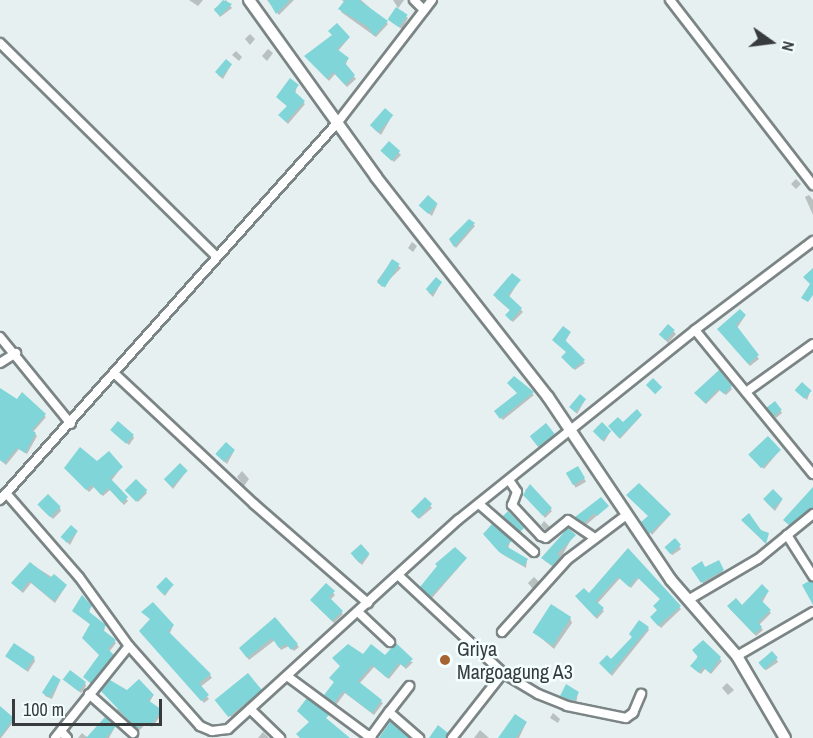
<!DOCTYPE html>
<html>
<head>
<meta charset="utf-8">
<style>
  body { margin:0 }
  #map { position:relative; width:813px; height:738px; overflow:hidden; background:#e6f0f1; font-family:"Archivo Narrow",sans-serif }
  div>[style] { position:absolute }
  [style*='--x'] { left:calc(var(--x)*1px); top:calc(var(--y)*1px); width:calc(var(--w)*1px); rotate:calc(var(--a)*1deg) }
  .shadow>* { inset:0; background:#0003; transform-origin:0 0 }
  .building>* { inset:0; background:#7fd5d8; transform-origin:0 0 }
  .roads { filter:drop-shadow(2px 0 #7c8585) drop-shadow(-2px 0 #7c8585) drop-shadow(0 2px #7c8585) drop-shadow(0 -2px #7c8585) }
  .minor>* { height:8px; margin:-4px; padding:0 4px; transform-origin:4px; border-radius:4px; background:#fff }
  .tertiary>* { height:10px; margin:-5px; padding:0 5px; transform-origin:5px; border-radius:5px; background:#fff }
  .dots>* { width:16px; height:16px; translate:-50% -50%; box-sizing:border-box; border:3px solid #f3fefe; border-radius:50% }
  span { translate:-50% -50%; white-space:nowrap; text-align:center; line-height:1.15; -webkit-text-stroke:5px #f3fefe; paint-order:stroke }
  .poi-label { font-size:20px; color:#373b3b }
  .left { translate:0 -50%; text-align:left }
  .north { position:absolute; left:741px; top:12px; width:60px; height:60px; -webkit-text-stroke:4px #f3fefe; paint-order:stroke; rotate:104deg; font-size:16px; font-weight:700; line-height:24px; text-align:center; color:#373b3b }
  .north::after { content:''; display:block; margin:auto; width:21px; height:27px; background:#373b3b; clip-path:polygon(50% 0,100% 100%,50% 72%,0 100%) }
  .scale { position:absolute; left:12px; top:699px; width:150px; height:27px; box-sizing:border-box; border:3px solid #373b3b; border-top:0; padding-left:8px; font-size:18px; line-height:21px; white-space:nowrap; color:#373b3b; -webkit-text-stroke:4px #f3fefe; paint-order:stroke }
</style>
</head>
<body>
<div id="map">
  <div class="shadow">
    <div style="clip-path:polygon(189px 0,203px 0,198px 6px)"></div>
    <div style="left:226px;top:0;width:10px;height:15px;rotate:53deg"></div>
    <div style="clip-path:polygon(267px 0,294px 0,279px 15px)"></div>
    <div style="clip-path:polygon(342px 0,361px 0,388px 24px,376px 37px,341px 12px,345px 3px)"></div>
    <div style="clip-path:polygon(393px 0,404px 0,397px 10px,408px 18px,402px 29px,391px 22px,398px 8px)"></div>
    <div style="clip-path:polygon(250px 34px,255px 39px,250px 45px,245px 39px)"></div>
    <div style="clip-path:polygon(349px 38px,338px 51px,348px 59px,345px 66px,356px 79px,347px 87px,335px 74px,329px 81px,307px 58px)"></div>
    <div style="clip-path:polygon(268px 49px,273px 53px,267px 61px,262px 56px)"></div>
    <div style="clip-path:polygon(236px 51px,242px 57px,239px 61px,232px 55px)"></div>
    <div style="clip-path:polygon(231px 65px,223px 79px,218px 75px)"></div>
    <div style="clip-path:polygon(297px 86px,295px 94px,305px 104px,288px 124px,282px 118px,288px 107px,279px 99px)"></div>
    <div style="clip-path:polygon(392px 116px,381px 135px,374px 129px,372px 126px)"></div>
    <div style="clip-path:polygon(389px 143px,401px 155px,394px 162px,384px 153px)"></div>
    <div style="left:796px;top:179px;width:7px;height:7px;rotate:45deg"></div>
    <div style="clip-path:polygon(809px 195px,813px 200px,813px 215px,805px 197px)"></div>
    <div style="clip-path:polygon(437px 205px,432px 216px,421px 207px)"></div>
    <div style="clip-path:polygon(469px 221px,475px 226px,456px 248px,450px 240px)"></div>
    <div style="clip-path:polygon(412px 242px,417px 246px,413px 252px,408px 248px)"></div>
    <div style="clip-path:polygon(392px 261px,401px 268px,382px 287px,377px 281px)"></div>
    <div style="clip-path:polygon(519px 281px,509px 297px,523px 312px,513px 322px,509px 318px,511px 311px,496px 298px)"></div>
    <div style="clip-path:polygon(441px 283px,433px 297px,428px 292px)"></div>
    <div style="clip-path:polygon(745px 316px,737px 328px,759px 359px,750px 366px,721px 332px)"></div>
    <div style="clip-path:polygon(668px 326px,676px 334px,668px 343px,661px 335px)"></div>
    <div style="clip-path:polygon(570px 333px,565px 342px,585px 363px,575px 370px,564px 359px,567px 352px,554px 341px)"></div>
    <div style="clip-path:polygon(719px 372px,732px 389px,726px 395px,720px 390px,706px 404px,697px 395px)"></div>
    <div style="clip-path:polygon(514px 378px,534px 395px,503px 420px,496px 412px,518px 394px)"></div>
    <div style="clip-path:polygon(0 391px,46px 417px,33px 432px,37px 436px,27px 454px,19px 449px,6px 465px,0 460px)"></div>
    <div style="clip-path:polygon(810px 392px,807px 400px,799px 393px)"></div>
    <div style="clip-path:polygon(585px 400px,577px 414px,572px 409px)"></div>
    <div style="clip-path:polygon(770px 411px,781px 411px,782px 413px,776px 418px)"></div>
    <div style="clip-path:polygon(641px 416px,620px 439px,611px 429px,623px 424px)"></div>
    <div style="clip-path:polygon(610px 432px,604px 442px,597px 434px)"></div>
    <div style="clip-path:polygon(114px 433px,133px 436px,134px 438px,129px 445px)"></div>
    <div style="clip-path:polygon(553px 435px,540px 449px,532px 439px)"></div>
    <div style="clip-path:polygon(780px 450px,764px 469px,753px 458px)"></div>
    <div style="clip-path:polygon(234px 451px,227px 464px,217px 454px)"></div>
    <div style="clip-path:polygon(97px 463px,121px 468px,111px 481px,128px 501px,124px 505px,110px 490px,103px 496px,94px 487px,89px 492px,68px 471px)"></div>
    <div style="left:578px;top:468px;width:16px;height:12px;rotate:60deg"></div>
    <div style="clip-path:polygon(242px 471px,249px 479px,244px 486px,237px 477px)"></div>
    <div style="clip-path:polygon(186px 472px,173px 489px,167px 482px)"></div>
    <div style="clip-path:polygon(136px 481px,147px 493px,138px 502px,128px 492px)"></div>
    <div style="clip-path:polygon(530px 486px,552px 511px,545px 518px,525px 490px)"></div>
    <div style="clip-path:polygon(813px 489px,813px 508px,791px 527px,786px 522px)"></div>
    <div style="clip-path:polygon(425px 499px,432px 508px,419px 519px,414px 513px)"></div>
    <div style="clip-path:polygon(782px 500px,775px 511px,766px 502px)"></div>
    <div style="clip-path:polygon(607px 507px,586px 525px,577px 517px)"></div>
    <div style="clip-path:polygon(41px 508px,60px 508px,61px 511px,53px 519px)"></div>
    <div style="clip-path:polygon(670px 515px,652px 535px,643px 522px,649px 516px)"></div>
    <div style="clip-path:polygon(544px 521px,552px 529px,547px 532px,541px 525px)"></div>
    <div style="clip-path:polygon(77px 532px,70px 545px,63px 538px)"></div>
    <div style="clip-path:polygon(574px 534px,555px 568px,545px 561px,543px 558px)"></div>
    <div style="clip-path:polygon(486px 537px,510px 542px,508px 549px,527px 560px,526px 568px,502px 554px)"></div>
    <div style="left:675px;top:540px;width:11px;height:11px;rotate:56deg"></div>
    <div style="clip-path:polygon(628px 551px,681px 609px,661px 628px,653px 620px,661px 600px,639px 578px,631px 588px,620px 578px,597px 604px,604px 611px,597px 619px,578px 599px,589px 596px)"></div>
    <div style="clip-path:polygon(369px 555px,362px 565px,354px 557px)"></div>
    <div style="clip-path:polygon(466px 559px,432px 598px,424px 590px)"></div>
    <div style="clip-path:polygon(718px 562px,724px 574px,704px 584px,693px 569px,705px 569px)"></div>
    <div style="clip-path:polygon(31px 564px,66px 586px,55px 603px,31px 583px,23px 593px,15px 586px)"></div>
    <div style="clip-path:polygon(534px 577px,539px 582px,533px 589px,528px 583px)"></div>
    <div style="clip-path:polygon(326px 585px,335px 595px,330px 600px,343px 614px,334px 623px,314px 603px)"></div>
    <div style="clip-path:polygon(172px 586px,165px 596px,159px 590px)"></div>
    <div style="clip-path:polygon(768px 592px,762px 603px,771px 613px,759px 625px,763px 630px,756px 636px,730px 609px,741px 607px)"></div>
    <div style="clip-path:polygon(91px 606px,89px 613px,105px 626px,104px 632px,116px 643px,109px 652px,114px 658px,92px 685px,84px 677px,101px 656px,91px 625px,73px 611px)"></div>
    <div style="clip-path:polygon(143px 612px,173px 626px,169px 635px,210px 675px,212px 678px,200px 687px,209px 699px,204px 703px,142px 634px,151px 620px)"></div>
    <div style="clip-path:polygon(570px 618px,572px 623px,554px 649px,534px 632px)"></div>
    <div style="clip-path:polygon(274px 620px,299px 647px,294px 651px,289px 646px,281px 650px,275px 640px,249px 660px,243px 651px)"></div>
    <div style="clip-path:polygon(648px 628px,649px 630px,612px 676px,603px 666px)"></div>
    <div style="clip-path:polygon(703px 642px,722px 661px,711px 674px,705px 669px,701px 674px,693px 668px)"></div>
    <div style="left:772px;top:653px;width:11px;height:15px;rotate:56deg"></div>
    <div style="clip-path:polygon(7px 656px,34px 658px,35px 661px,28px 672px)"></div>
    <div style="clip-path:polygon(385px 657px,413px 662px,406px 669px,401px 664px,389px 679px,374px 667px,359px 684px,383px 703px,374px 715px,345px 693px,336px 705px,327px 698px,335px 683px,331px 678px,341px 667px,334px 659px)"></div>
    <div style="clip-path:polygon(65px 680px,85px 683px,86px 686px,81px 693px)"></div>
    <div style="clip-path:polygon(60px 681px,52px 699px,45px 696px,44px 693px)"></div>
    <div style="clip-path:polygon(727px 683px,734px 690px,728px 695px,722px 688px)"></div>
    <div style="clip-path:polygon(261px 691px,263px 695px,235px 721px,217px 701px)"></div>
    <div style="clip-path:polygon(127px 692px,153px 696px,149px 703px,162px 714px,152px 727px,146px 723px,140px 730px,117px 710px)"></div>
    <div style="clip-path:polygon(578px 693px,576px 703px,563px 697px)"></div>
    <div style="clip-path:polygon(0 707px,14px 721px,1px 738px,0 738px)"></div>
    <div style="clip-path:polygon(553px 713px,560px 719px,558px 723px,550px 718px)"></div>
    <div style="clip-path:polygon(526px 723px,519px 738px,500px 738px)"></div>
    <div style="clip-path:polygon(115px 727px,109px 738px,88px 738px)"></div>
    <div style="clip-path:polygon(480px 730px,489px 738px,474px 738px)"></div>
    <div style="clip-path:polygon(263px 732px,269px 738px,258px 738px)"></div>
    <div style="clip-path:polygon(82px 733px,88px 738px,78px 738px)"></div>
  </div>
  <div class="building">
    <div style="clip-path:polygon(223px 0,232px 4px,220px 16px,214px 10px)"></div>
    <div style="clip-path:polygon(268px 0,290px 0,276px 14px)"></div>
    <div style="clip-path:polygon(345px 0,359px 0,388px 21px,374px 36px,368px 27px,338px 9px)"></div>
    <div style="left:396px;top:7px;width:14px;height:15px;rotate:34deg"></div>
    <div style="clip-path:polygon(337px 23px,350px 37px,337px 49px,349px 58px,345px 63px,355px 75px,345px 85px,333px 72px,327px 79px,304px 56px,332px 35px,328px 31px)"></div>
    <div style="left:226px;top:59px;width:8px;height:17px;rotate:40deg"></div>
    <div style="clip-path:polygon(290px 78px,299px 85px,294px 91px,305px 101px,286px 122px,278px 115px,287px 106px,276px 97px)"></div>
    <div style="left:385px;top:108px;width:11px;height:23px;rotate:41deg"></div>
    <div style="left:389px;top:141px;width:15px;height:13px;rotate:42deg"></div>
    <div style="left:428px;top:195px;width:13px;height:14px;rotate:42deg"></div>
    <div style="clip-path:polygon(469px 219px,475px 223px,454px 247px,449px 239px)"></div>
    <div style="left:392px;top:259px;width:9px;height:28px;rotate:32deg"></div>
    <div style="clip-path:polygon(813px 268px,813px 295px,808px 302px,801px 298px,810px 284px,803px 277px)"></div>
    <div style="clip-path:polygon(512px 273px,521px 280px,508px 295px,522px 308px,511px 321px,505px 315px,510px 310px,493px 295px)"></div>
    <div style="left:436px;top:277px;width:8px;height:16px;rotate:40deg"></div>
    <div style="clip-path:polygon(740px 309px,746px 315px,736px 325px,759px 355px,748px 364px,717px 329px)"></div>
    <div style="left:668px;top:324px;width:9px;height:14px;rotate:41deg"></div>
    <div style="clip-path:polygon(563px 326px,571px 332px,565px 340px,585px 360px,573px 369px,561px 357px,566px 352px,552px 340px)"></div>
    <div style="clip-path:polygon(719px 370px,732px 386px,724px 394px,718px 389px,705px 403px,694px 393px)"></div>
    <div style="clip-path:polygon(514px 376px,534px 392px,500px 419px,494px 411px,517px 393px,507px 383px)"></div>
    <div style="left:653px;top:378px;width:13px;height:10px;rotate:45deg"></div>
    <div style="left:802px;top:382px;width:13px;height:11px;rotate:42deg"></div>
    <div style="clip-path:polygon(0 388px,17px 399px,22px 392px,46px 414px,32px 430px,36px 433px,25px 453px,17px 448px,4px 463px,0 460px)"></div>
    <div style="left:580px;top:394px;width:8px;height:17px;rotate:40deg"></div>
    <div style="left:775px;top:401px;width:11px;height:11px;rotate:52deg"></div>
    <div style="clip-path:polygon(637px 409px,642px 415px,619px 438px,608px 426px,618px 417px,623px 422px)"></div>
    <div style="left:118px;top:421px;width:21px;height:12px;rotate:41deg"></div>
    <div style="left:602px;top:422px;width:13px;height:13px;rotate:45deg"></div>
    <div style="left:546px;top:423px;width:14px;height:21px;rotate:51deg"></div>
    <div style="left:768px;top:436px;width:19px;height:27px;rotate:47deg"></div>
    <div style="left:226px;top:442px;width:12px;height:16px;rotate:42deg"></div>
    <div style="clip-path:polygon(80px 447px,97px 461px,109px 451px,123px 467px,110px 478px,128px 497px,122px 503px,108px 488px,101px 495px,92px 485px,86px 490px,64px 468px)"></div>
    <div style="left:180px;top:463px;width:11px;height:23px;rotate:45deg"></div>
    <div style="left:578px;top:466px;width:14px;height:14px;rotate:60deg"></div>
    <div style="left:136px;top:479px;width:16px;height:16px;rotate:45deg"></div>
    <div style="clip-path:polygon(639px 483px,671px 514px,649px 534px,641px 522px,648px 516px,626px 495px)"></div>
    <div style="clip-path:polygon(530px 484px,552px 508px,543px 516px,523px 495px)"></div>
    <div style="clip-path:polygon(813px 487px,813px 508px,789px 525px,783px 520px)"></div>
    <div style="left:773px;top:489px;width:14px;height:14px;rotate:45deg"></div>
    <div style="left:48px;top:494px;width:18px;height:15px;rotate:45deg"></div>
    <div style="left:425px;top:497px;width:10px;height:20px;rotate:45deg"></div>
    <div style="clip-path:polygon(601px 497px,609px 506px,597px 516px,594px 513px,584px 523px,575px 517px)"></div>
    <div style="clip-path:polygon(508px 511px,524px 528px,520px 532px,503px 516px)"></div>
    <div style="clip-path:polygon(749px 513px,761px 530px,769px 533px,766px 544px,741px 520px)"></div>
    <div style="clip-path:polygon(492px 524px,512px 541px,506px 546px,528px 559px,524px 566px,499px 552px,483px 534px)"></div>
    <div style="left:71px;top:525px;width:9px;height:16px;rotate:41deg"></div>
    <div style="clip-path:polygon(568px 528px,576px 535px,557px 554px,560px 556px,553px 566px,541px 558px)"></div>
    <div style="left:675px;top:538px;width:9px;height:14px;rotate:49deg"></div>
    <div style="left:361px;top:544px;width:13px;height:14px;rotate:48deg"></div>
    <div style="clip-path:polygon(455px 547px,467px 558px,430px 597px,420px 587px,437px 566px,435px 564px)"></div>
    <div style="clip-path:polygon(628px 548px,681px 606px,658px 626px,650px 617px,657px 610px,653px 606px,660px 599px,637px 577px,629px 587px,618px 577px,596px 601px,604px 608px,595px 617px,575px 596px,584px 588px,589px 593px)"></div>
    <div style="clip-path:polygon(719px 560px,724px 570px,701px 583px,691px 568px,702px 561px,705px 567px)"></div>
    <div style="clip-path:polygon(30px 562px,50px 578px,54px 574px,67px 585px,54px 601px,29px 581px,21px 591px,11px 583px)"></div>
    <div style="left:166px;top:577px;width:11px;height:14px;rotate:45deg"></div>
    <div style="clip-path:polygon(809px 581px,813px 582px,813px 605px,802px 585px)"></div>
    <div style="clip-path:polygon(326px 583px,335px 591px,329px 597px,343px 611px,332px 621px,310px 600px)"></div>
    <div style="clip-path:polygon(762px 584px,769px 591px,761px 600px,771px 610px,758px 622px,762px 627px,754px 634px,727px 606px,736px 598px,742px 605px)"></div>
    <div style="clip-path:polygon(82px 595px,92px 606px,88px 611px,106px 625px,103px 630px,116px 640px,108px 649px,114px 655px,91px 683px,83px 677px,99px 655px,82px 638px,90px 624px,72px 611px)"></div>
    <div style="clip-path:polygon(153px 602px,174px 625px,168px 631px,211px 674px,199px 683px,209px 695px,201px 701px,139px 631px,150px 619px,141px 612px)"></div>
    <div style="left:551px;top:604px;width:24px;height:34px;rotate:33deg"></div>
    <div style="clip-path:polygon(275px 617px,298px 644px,291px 650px,286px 644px,279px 648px,272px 638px,247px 658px,239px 648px)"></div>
    <div style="clip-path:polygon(639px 620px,649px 627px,610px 674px,599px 663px,607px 655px,611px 659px,632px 637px,629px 634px)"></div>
    <div style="clip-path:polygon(703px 640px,721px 657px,710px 673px,703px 667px,699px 673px,690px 666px,698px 657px,692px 650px)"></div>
    <div style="left:14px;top:643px;width:25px;height:16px;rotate:34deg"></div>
    <div style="clip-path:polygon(396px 643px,413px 659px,404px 667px,399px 663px,387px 678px,372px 665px,358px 681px,382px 700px,372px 713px,343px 691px,334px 703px,324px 695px,334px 682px,329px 678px,340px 666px,332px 658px,348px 644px,363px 654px,371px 644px,385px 655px)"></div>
    <div style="left:772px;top:651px;width:9px;height:18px;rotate:49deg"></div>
    <div style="left:70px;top:670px;width:20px;height:12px;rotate:37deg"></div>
    <div style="left:248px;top:673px;width:22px;height:43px;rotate:51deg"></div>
    <div style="left:53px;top:675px;width:9px;height:21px;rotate:32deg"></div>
    <div style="clip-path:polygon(139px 679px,154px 695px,148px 700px,162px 710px,150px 726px,144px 722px,137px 729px,101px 691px,110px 680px,127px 690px)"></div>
    <div style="clip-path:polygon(566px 684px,579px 692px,574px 701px,560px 696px)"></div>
    <div style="clip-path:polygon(307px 698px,329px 715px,326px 718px,350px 738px,300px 738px,296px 734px,309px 722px,297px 711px)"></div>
    <div style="clip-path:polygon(0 706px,14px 718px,0 737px)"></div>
    <div style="clip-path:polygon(515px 714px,527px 722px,516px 738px,498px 738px)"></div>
    <div style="clip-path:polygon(105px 717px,116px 726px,106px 738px,86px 738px)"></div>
    <div style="clip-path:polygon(390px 722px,391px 722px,409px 738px,379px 738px)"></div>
    <div style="clip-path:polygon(438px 725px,448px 733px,446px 738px,429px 738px)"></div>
  </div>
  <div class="roads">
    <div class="minor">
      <div style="--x:414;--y:0;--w:14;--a:45"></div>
      <div style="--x:670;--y:0;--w:234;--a:52.3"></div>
      <div style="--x:0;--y:43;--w:303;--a:44.6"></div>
      <div style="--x:695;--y:330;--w:186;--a:50.7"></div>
      <div style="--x:0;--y:337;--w:112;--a:50.8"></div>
      <div style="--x:0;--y:363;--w:19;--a:-32"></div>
      <div style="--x:114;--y:373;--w:192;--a:43.1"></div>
      <div style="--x:254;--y:504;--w:151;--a:41"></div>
      <div style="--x:746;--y:392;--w:82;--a:-35.6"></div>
      <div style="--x:509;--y:480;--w:14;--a:56"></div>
      <div style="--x:517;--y:492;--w:14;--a:111"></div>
      <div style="--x:512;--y:505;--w:42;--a:46.9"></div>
      <div style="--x:541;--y:536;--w:5;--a:22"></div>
      <div style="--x:546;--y:538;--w:28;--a:-39"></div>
      <div style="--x:568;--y:520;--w:32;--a:34"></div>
      <div style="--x:6;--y:493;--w:111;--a:49"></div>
      <div style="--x:79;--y:577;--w:85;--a:54.1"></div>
      <div style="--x:129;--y:646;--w:107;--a:48.4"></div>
      <div style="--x:200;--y:726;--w:13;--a:23"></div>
      <div style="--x:212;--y:731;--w:16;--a:-7"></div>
      <div style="--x:228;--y:729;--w:311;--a:-42.3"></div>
      <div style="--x:458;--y:520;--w:304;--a:-38.7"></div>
      <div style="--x:695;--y:330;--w:148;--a:-37"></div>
      <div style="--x:0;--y:500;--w:507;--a:-48.2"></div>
      <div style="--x:338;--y:122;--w:154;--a:-52.4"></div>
      <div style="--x:479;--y:504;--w:73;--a:41.1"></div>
      <div style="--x:787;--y:535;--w:49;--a:57.6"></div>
      <div style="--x:398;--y:575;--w:144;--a:43"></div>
      <div style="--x:503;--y:673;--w:41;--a:31"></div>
      <div style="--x:538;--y:694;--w:31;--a:22"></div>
      <div style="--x:567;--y:706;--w:60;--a:11.5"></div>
      <div style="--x:626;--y:718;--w:9;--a:-36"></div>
      <div style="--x:633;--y:713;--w:21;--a:-67"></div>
      <div style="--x:688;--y:600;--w:81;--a:-30.4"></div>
      <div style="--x:758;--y:559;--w:71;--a:-39.3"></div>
      <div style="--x:358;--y:612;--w:44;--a:43.2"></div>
      <div style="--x:502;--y:632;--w:98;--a:-47.9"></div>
      <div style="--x:568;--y:559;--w:71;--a:-37"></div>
      <div style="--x:737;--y:656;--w:88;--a:-30.1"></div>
      <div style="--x:287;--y:676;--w:99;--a:36.4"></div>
      <div style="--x:367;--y:735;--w:5;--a:0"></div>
      <div style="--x:372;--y:735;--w:29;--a:-54"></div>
      <div style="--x:389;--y:712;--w:40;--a:41"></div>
      <div style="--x:89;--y:694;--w:59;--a:41.6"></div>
      <div style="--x:250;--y:709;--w:42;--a:44"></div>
      <div style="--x:389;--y:712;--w:33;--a:-52"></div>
      <div style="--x:61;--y:731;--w:9;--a:49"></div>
      <div style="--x:55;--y:738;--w:118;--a:-51.2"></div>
      <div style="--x:452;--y:738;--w:83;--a:-51.9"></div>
    </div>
    <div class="tertiary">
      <div style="--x:249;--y:0;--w:218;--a:54.3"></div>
      <div style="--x:376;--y:177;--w:279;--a:52"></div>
      <div style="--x:548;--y:397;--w:220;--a:56.1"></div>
      <div style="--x:671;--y:580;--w:101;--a:49"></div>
      <div style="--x:737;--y:656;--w:95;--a:59.7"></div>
    </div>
  </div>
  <div class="dots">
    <div style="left:445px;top:660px;background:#a66530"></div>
  </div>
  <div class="poi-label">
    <span class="left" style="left:457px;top:660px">Griya<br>Margoagung A3</span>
  </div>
  <div class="north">N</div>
  <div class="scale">100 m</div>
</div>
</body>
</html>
